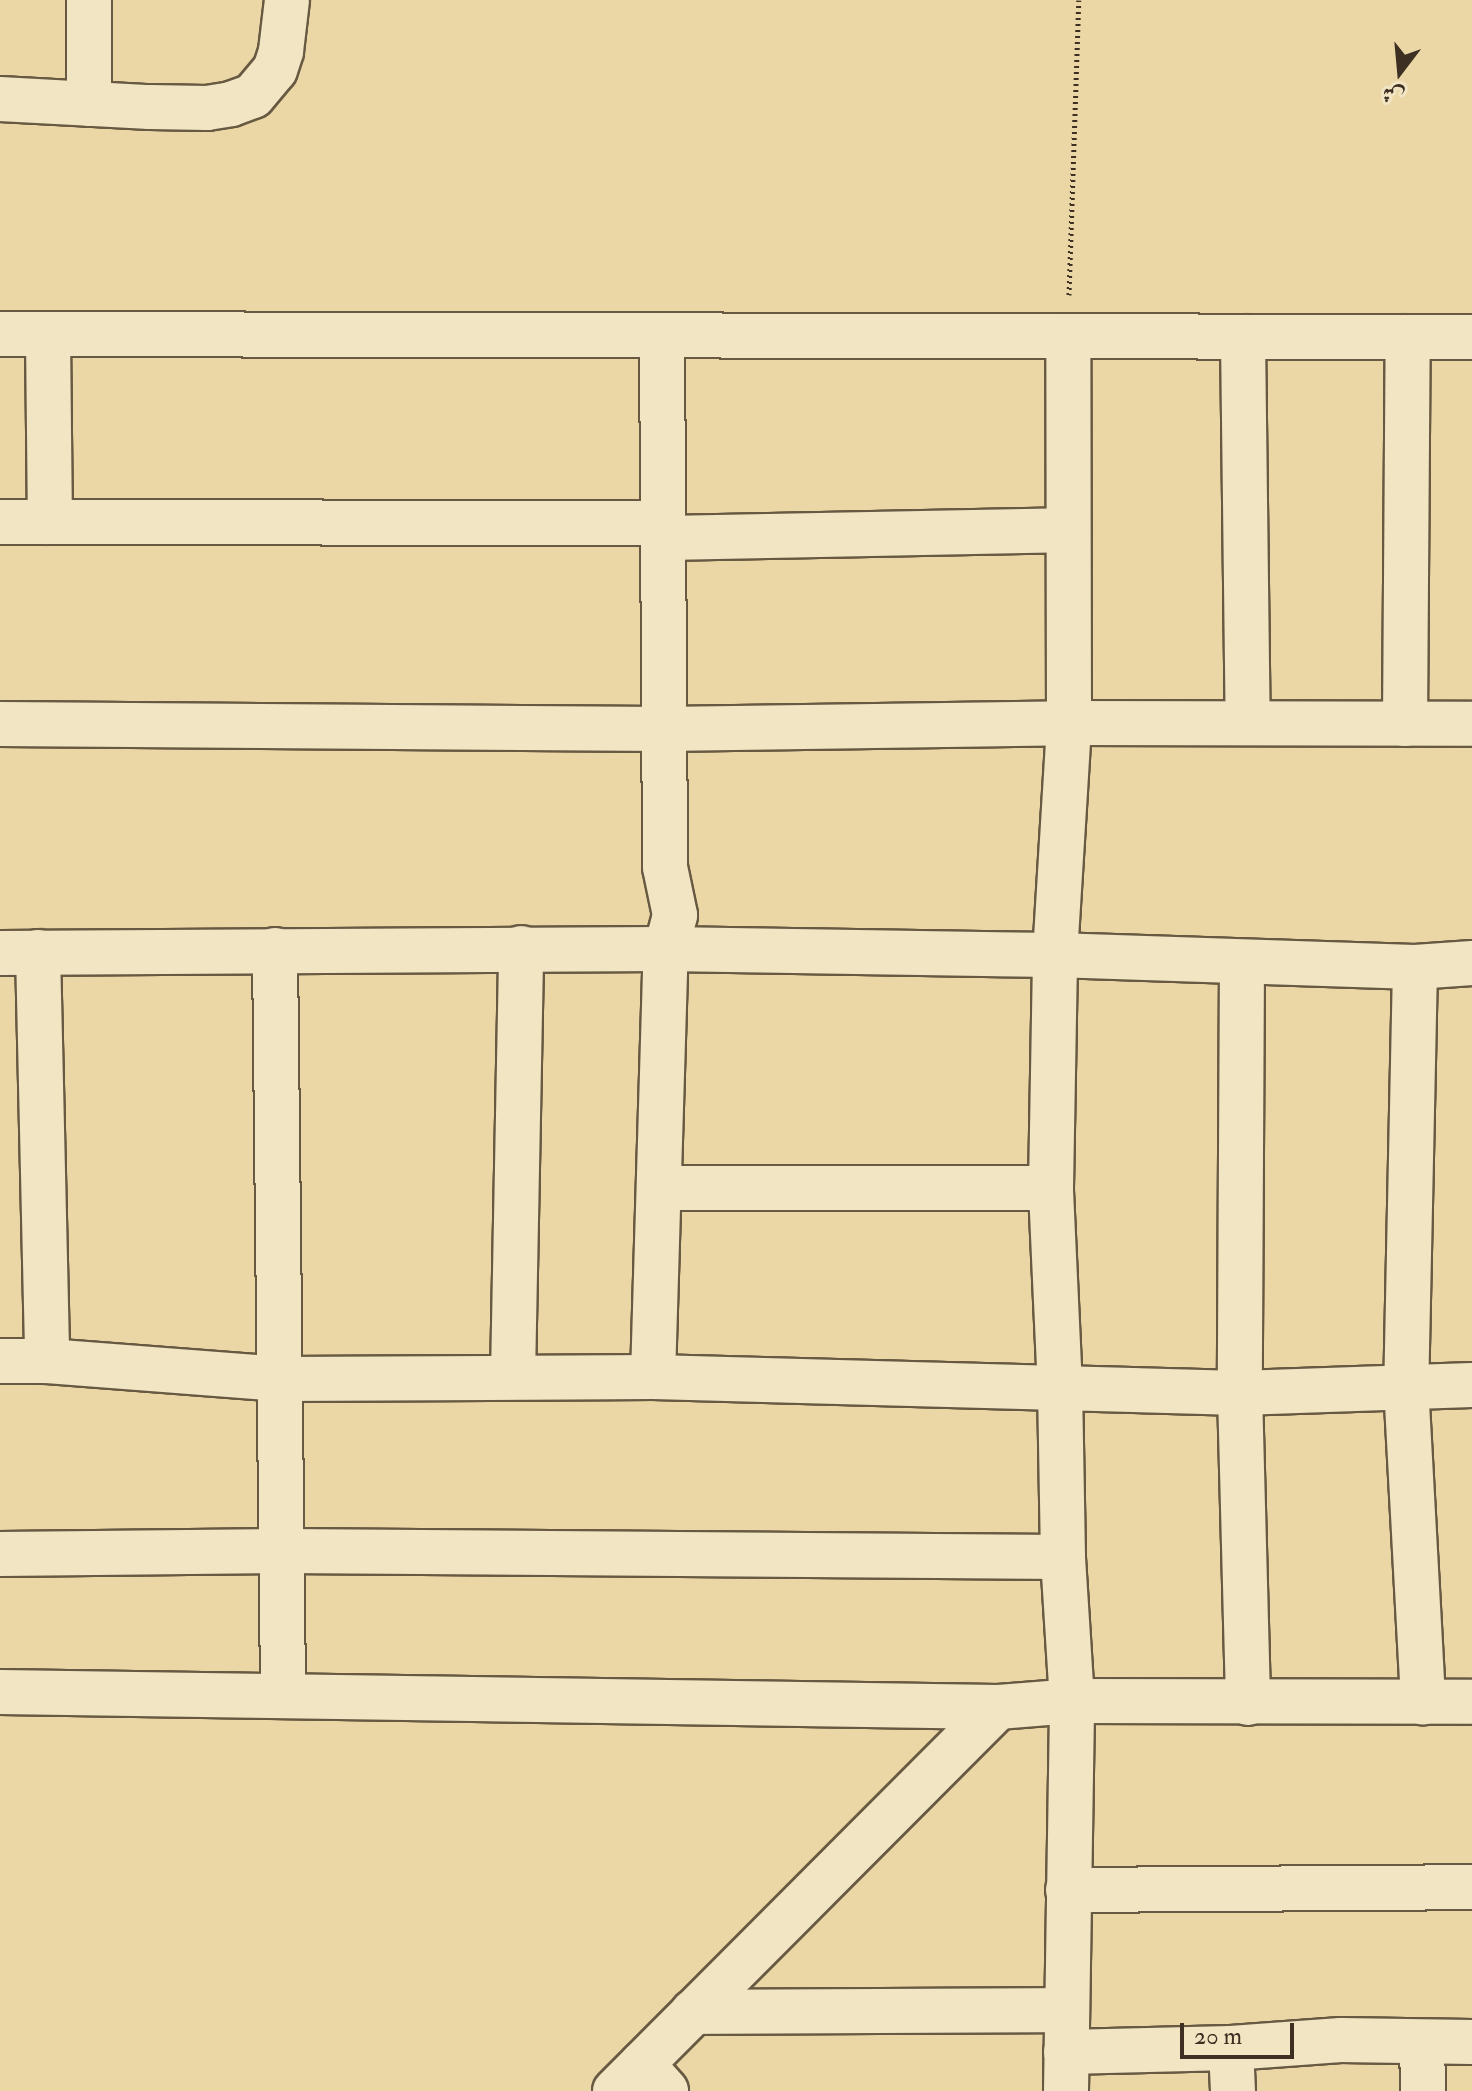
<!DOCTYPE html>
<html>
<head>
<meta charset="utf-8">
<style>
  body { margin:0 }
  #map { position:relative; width:1472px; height:2091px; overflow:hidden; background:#ead7a5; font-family:"IM FELL Double Pica",Amiri,serif }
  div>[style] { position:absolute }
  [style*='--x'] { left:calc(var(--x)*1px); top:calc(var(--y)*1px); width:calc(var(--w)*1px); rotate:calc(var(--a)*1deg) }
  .path>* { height:5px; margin-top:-2.5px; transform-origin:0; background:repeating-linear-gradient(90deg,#3d2f21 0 2px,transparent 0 6px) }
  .roads { filter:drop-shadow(2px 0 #685942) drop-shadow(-2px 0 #685942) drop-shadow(0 2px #685942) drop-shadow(0 -2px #685942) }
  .street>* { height:44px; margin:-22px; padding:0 22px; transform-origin:22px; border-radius:22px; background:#f1e5c4 }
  span { translate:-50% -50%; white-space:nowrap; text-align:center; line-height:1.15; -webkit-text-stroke:6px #f1e5c4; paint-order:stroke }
  .north { position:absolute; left:1360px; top:32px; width:80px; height:80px; -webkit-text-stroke:6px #f1e5c4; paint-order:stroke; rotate:196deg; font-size:22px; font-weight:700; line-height:32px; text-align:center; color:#3d2f21 }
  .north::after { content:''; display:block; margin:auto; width:28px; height:36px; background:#3d2f21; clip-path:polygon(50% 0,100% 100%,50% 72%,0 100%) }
  .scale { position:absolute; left:1180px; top:2023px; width:114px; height:36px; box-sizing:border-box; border:4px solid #3d2f21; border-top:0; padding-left:10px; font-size:24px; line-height:28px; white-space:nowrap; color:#3d2f21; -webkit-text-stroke:6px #f1e5c4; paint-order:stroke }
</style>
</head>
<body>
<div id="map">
  <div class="path">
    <div style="--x:1069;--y:295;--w:295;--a:-88.1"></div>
  </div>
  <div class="roads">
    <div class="street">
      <div style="--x:0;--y:99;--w:150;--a:3.1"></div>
      <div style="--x:150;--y:107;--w:57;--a:1"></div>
      <div style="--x:207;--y:108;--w:24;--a:-9"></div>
      <div style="--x:231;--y:104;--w:23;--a:-20"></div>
      <div style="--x:253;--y:96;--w:34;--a:-50"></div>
      <div style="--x:275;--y:70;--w:20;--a:-72"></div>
      <div style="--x:281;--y:51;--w:51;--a:-83.3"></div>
      <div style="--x:89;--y:104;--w:104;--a:-90"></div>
      <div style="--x:0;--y:334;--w:1472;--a:0.12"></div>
      <div style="--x:48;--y:335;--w:187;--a:89.4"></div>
      <div style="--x:1243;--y:337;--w:386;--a:89.3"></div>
      <div style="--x:0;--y:522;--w:662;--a:0.09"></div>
      <div style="--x:662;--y:538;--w:405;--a:-1.1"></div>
      <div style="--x:0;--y:724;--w:663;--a:0.43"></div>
      <div style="--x:663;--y:729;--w:406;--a:-0.8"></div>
      <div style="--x:1069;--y:723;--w:403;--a:0.1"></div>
      <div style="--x:1405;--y:724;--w:387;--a:-89.6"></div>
      <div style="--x:275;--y:950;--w:743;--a:89.38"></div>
      <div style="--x:38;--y:952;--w:409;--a:88.7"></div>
      <div style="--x:0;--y:953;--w:666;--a:-0.34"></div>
      <div style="--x:666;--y:949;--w:389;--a:0.9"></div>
      <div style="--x:1055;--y:955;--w:360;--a:1.9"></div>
      <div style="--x:1415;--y:967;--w:57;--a:-4"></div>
      <div style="--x:1242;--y:962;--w:431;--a:90.3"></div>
      <div style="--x:1240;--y:1393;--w:310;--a:88.5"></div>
      <div style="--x:1415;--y:967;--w:418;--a:91.2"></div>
      <div style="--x:1406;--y:1385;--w:318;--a:86.9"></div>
      <div style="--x:659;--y:1188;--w:392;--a:0"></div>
      <div style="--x:0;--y:1361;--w:47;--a:0"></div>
      <div style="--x:47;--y:1361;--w:235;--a:4.4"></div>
      <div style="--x:281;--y:1379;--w:372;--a:-0.3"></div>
      <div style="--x:653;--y:1377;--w:587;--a:1.56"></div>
      <div style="--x:1240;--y:1393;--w:232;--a:-2"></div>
      <div style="--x:513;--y:1376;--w:428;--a:-88.9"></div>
      <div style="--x:653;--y:1377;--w:428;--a:-88.3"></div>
      <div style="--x:666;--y:949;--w:35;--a:-75"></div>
      <div style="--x:675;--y:915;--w:49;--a:-101.8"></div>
      <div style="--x:665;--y:867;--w:529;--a:-90.32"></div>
      <div style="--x:0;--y:1554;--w:283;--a:-0.6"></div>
      <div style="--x:283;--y:1551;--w:780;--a:0.44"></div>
      <div style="--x:0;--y:1692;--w:998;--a:0.86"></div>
      <div style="--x:998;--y:1707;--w:74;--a:-4.6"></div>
      <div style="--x:1072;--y:1701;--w:400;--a:0.1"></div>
      <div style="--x:1068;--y:1890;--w:404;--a:-0.4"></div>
      <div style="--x:693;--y:2012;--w:373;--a:-0.3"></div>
      <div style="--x:1422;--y:2042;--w:49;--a:88.8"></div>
      <div style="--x:1066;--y:2052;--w:165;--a:-1.4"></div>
      <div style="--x:642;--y:2064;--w:36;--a:48"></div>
      <div style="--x:615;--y:2091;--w:542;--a:-45.07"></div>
      <div style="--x:1066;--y:2091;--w:390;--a:-89.1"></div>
      <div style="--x:1072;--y:1701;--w:144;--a:-93.6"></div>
      <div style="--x:1063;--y:1557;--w:168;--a:-91"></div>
      <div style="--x:1060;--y:1389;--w:201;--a:-92.6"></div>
      <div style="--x:1051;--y:1188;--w:233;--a:-89"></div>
      <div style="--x:1055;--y:955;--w:232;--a:-86.5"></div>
      <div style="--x:1069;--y:723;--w:385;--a:-90.1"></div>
      <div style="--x:1233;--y:2091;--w:43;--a:-92.7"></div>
      <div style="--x:1231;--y:2048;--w:110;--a:-4.2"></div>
      <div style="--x:1341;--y:2040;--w:131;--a:0.9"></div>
    </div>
  </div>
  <div class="north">ش</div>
  <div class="scale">20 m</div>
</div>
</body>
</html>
